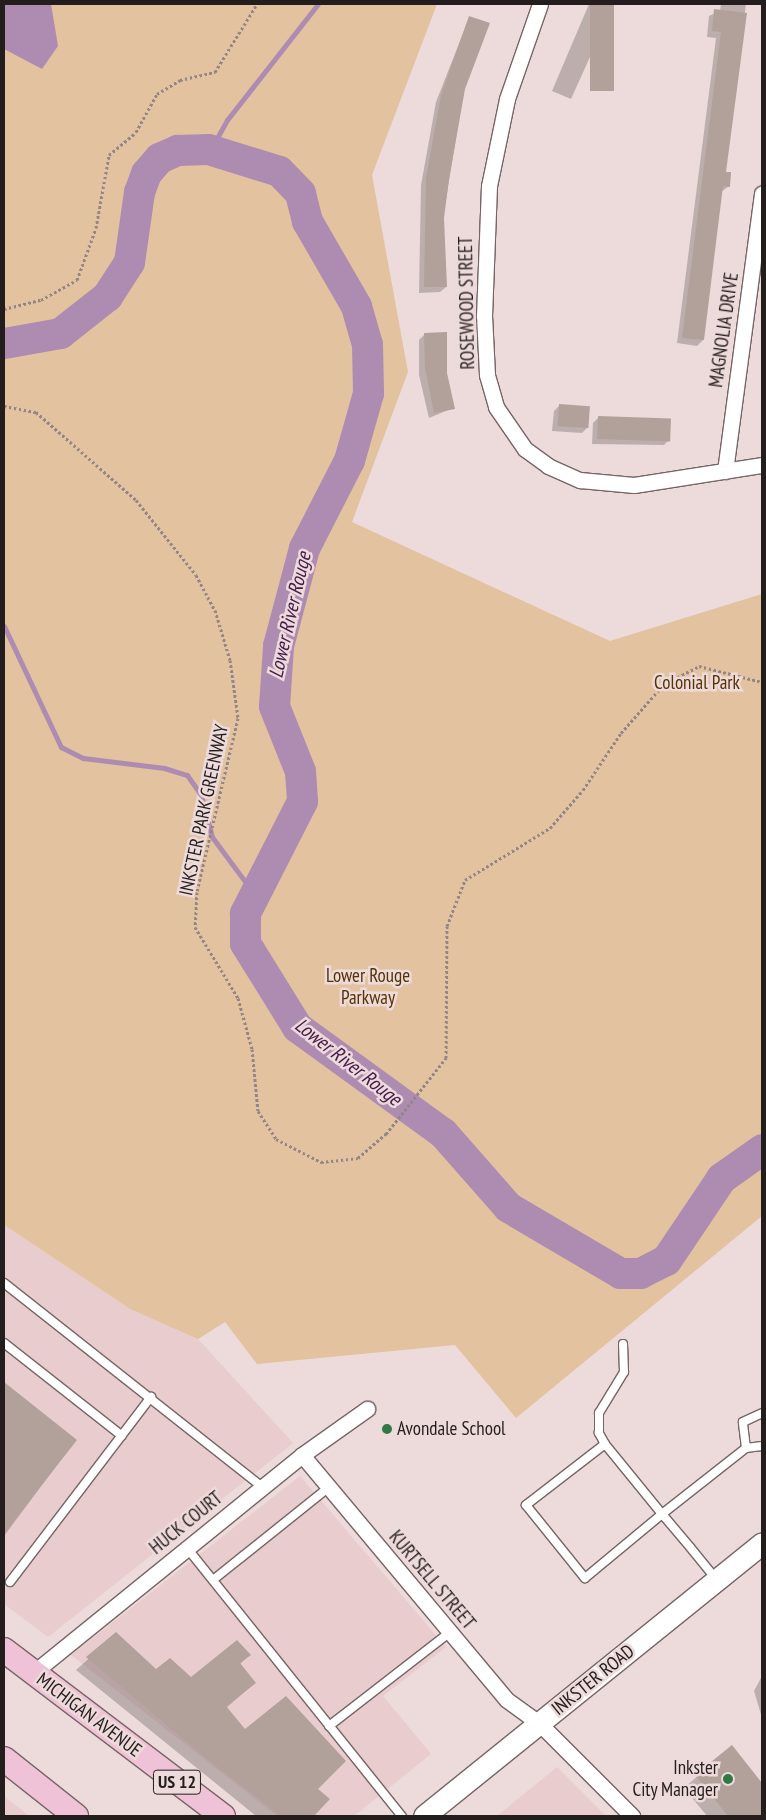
<!DOCTYPE html>
<html>
<head>
<meta charset="utf-8">
<style>
  body { margin:0 }
  #map { position:relative; width:766px; height:1820px; overflow:hidden; background:#eddada; font-family:"PT Sans Narrow",sans-serif }
  div>[style] { position:absolute }
  [style*='--x'] { left:calc(var(--x)*1px); top:calc(var(--y)*1px); width:calc(var(--w)*1px); rotate:calc(var(--a)*1deg) }
  .built>* { inset:0; background:#e9cccd }
  .green>* { inset:0; background:#e2c29f }
  .water>* { inset:0; background:#ae8cb2 }
  .shadow>* { inset:0; background:#0003 }
  .stream>* { height:5px; margin:-2.5px; padding:0 2.5px; transform-origin:2.5px; border-radius:2.5px; background:#ae8cb2 }
  .river>* { height:31px; margin:-15.5px; padding:0 15.5px; transform-origin:15.5px; border-radius:15.5px; background:#ae8cb2 }
  .building>* { inset:0; background:#b1a19a; transform-origin:0 0 }
  .path>* { height:3px; margin-top:-1.5px; transform-origin:0; background:repeating-linear-gradient(90deg,#948686 0 2.5px,transparent 0 5px) }
  .roads { filter:drop-shadow(1px 0 #766566) drop-shadow(-1px 0 #766566) drop-shadow(0 1px #766566) drop-shadow(0 -1px #766566) }
  .service>* { height:8px; margin:-4px; padding:0 4px; transform-origin:4px; border-radius:4px; background:#fff }
  .minor>* { height:15px; margin:-7.5px; padding:0 7.5px; transform-origin:7.5px; border-radius:7.5px; background:#fff }
  .secondary>* { height:21px; margin:-10.5px; padding:0 10.5px; transform-origin:10.5px; border-radius:10.5px; background:#fff }
  .primary>* { height:24px; margin:-12px; padding:0 12px; transform-origin:12px; border-radius:12px; background:#efc2d8 }
  .dots>* { width:14px; height:14px; translate:-50% -50%; box-sizing:border-box; border:2px solid #eddada; border-radius:50% }
  span { translate:-50% -50%; white-space:nowrap; text-align:center; line-height:1.15; -webkit-text-stroke:5px #eddada; paint-order:stroke }
  .shield-label span { padding:1px 4px; background:#eddada; border:1px solid; border-radius:4px; -webkit-text-stroke-width:0 }
  .shield-label { font-size:18px; color:#241d1d; font-weight:700 }
  .street-label { font-size:19px; color:#241d1d }
  .park-label { font-size:19px; color:#530 }
  .poi-label { font-size:19px; color:#241d1d }
  .left { translate:0 -50%; text-align:left }
  .right { translate:-100% -50%; text-align:right }
  .water-label { font-size:20px; color:#451b4c; font-style:italic }
  .frame { position:absolute; inset:0; border:5px solid #241d1d; pointer-events:none }
</style>
</head>
<body>
<div id="map">
  <div class="built">
    <div style="clip-path:polygon(4px 1225px,130px 1309px,198px 1339px,293px 1443px,48px 1637px,4px 1604px)"></div>
    <div style="clip-path:polygon(300px 1476px,446px 1647px,383px 1696px,431px 1754px,354px 1816px,277px 1816px,71px 1655px)"></div>
    <div style="clip-path:polygon(557px 1767px,606px 1816px,497px 1816px)"></div>
    <div style="clip-path:polygon(4px 1796px,29px 1816px,4px 1816px)"></div>
  </div>
  <div class="green">
    <div style="clip-path:polygon(4px 4px,437px 4px,372px 175px,408px 372px,352px 522px,610px 641px,762px 594px,762px 1216px,516px 1418px,455px 1345px,257px 1364px,225px 1322px,198px 1339px,130px 1309px,4px 1225px)"></div>
  </div>
  <div class="water">
    <div style="clip-path:polygon(4px 4px,51px 4px,58px 46px,42px 69px,4px 49px)"></div>
  </div>
  <div class="shadow">
    <div style="clip-path:polygon(589px 4px,614px 4px,571px 99px,552px 91px)"></div>
    <div style="clip-path:polygon(721px 4px,746px 4px,725px 173px,729px 186px,721px 192px,703px 340px,697px 346px,677px 343px,716px 38px,707px 37px,709px 16px,720px 11px)"></div>
    <div style="clip-path:polygon(469px 18px,464px 89px,443px 218px,446px 287px,440px 292px,419px 293px,421px 185px,436px 102px)"></div>
    <div style="clip-path:polygon(425px 334px,446px 374px,453px 408px,429px 418px,419px 375px,419px 340px)"></div>
    <div style="clip-path:polygon(560px 405px,587px 428px,582px 433px,552px 431px,554px 411px)"></div>
    <div style="clip-path:polygon(599px 417px,669px 440px,664px 445px,592px 444px,593px 423px)"></div>
    <div style="clip-path:polygon(4px 1384px,75px 1441px,4px 1536px)"></div>
    <div style="clip-path:polygon(116px 1634px,156px 1671px,191px 1678px,249px 1655px,240px 1664px,255px 1683px,226px 1708px,245px 1731px,328px 1799px,313px 1816px,256px 1816px,76px 1670px)"></div>
    <div style="clip-path:polygon(762px 1676px,762px 1718px,754px 1691px)"></div>
    <div style="clip-path:polygon(731px 1747px,762px 1785px,762px 1816px,707px 1816px,684px 1788px)"></div>
  </div>
  <div class="stream">
    <div style="--x:217;--y:152;--w:14;--a:-90"></div>
    <div style="--x:217;--y:138;--w:21;--a:-61"></div>
    <div style="--x:227;--y:120;--w:147;--a:-51.9"></div>
    <div style="--x:4;--y:626;--w:134;--a:64.8"></div>
    <div style="--x:61;--y:747;--w:25;--a:27"></div>
    <div style="--x:83;--y:758;--w:82;--a:7"></div>
    <div style="--x:164;--y:768;--w:24;--a:17"></div>
    <div style="--x:187;--y:775;--w:24;--a:55"></div>
    <div style="--x:201;--y:795;--w:43;--a:75.3"></div>
    <div style="--x:212;--y:837;--w:72;--a:53.4"></div>
  </div>
  <div class="river">
    <div style="--x:4;--y:343;--w:57;--a:-10.1"></div>
    <div style="--x:60;--y:333;--w:60;--a:-38.2"></div>
    <div style="--x:107;--y:296;--w:40;--a:-57.1"></div>
    <div style="--x:129;--y:262;--w:71;--a:-81.9"></div>
    <div style="--x:139;--y:192;--w:20;--a:-70"></div>
    <div style="--x:146;--y:173;--w:20;--a:-49"></div>
    <div style="--x:159;--y:158;--w:20;--a:-24"></div>
    <div style="--x:177;--y:150;--w:31;--a:-2"></div>
    <div style="--x:208;--y:149;--w:74;--a:17.2"></div>
    <div style="--x:279;--y:171;--w:30;--a:46"></div>
    <div style="--x:300;--y:193;--w:29;--a:76"></div>
    <div style="--x:307;--y:221;--w:98;--a:60"></div>
    <div style="--x:356;--y:306;--w:40;--a:74"></div>
    <div style="--x:367;--y:344;--w:49;--a:88.8"></div>
    <div style="--x:368;--y:393;--w:70;--a:105.8"></div>
    <div style="--x:349;--y:460;--w:99;--a:117.1"></div>
    <div style="--x:304;--y:548;--w:101;--a:104.9"></div>
    <div style="--x:278;--y:646;--w:60;--a:93.8"></div>
    <div style="--x:274;--y:706;--w:70;--a:68.2"></div>
    <div style="--x:300;--y:771;--w:30;--a:86"></div>
    <div style="--x:302;--y:801;--w:126;--a:117"></div>
    <div style="--x:245;--y:913;--w:30;--a:90"></div>
    <div style="--x:245;--y:943;--w:99;--a:58.2"></div>
    <div style="--x:297;--y:1027;--w:180;--a:36"></div>
    <div style="--x:443;--y:1133;--w:98;--a:48.7"></div>
    <div style="--x:508;--y:1207;--w:130;--a:30.5"></div>
    <div style="--x:620;--y:1273;--w:20;--a:0"></div>
    <div style="--x:640;--y:1273;--w:29;--a:-27"></div>
    <div style="--x:666;--y:1260;--w:99;--a:-56.1"></div>
    <div style="--x:721;--y:1178;--w:50;--a:-35.3"></div>
  </div>
  <div class="building">
    <div style="left:590px;top:4px;width:24px;height:87px"></div>
    <div style="clip-path:polygon(714px 9px,747px 13px,726px 172px,731px 172px,730px 187px,723px 186px,704px 340px,682px 338px,721px 32px,712px 31px)"></div>
    <div style="clip-path:polygon(469px 16px,490px 23px,465px 89px,449px 179px,444px 218px,447px 287px,424px 287px,426px 178px,441px 95px)"></div>
    <div style="clip-path:polygon(447px 332px,447px 373px,455px 409px,434px 413px,425px 368px,424px 333px)"></div>
    <div style="left:559px;top:404px;width:31px;height:22px;rotate:4deg"></div>
    <div style="left:598px;top:416px;width:73px;height:23px;rotate:2deg"></div>
    <div style="clip-path:polygon(4px 1382px,77px 1440px,4px 1533px)"></div>
    <div style="clip-path:polygon(116px 1632px,156px 1669px,170px 1658px,191px 1677px,237px 1640px,251px 1655px,240px 1663px,256px 1683px,226px 1706px,245px 1729px,286px 1696px,346px 1761px,318px 1789px,330px 1799px,314px 1816px,281px 1816px,208px 1760px,86px 1657px)"></div>
    <div style="clip-path:polygon(732px 1745px,762px 1783px,762px 1816px,728px 1816px,695px 1775px)"></div>
  </div>
  <div class="path">
    <div style="--x:4;--y:309;--w:38;--a:-14"></div>
    <div style="--x:41;--y:300;--w:41;--a:-29.1"></div>
    <div style="--x:77;--y:280;--w:55;--a:-69.9"></div>
    <div style="--x:96;--y:228;--w:74;--a:-79.9"></div>
    <div style="--x:109;--y:155;--w:35;--a:-40"></div>
    <div style="--x:136;--y:132;--w:43;--a:-61.1"></div>
    <div style="--x:157;--y:94;--w:27;--a:-31"></div>
    <div style="--x:180;--y:80;--w:36;--a:-13"></div>
    <div style="--x:215;--y:72;--w:80;--a:-58.3"></div>
    <div style="--x:4;--y:406;--w:33;--a:11"></div>
    <div style="--x:36;--y:412;--w:133;--a:41.3"></div>
    <div style="--x:136;--y:500;--w:96;--a:51.3"></div>
    <div style="--x:196;--y:575;--w:40;--a:62"></div>
    <div style="--x:215;--y:610;--w:52;--a:73.3"></div>
    <div style="--x:230;--y:660;--w:59;--a:82.1"></div>
    <div style="--x:238;--y:718;--w:179;--a:103.3"></div>
    <div style="--x:197;--y:892;--w:35;--a:93"></div>
    <div style="--x:195;--y:927;--w:83;--a:58.8"></div>
    <div style="--x:238;--y:998;--w:53;--a:74.6"></div>
    <div style="--x:252;--y:1049;--w:62;--a:84.5"></div>
    <div style="--x:258;--y:1111;--w:33;--a:57"></div>
    <div style="--x:276;--y:1139;--w:51;--a:27.1"></div>
    <div style="--x:321;--y:1162;--w:37;--a:-6"></div>
    <div style="--x:358;--y:1158;--w:37;--a:-41"></div>
    <div style="--x:386;--y:1134;--w:97;--a:-51.7"></div>
    <div style="--x:446;--y:1058;--w:132;--a:-89.6"></div>
    <div style="--x:447;--y:926;--w:49;--a:-68.6"></div>
    <div style="--x:465;--y:880;--w:100;--a:-31.5"></div>
    <div style="--x:550;--y:828;--w:50;--a:-49"></div>
    <div style="--x:583;--y:790;--w:69;--a:-56.3"></div>
    <div style="--x:621;--y:733;--w:65;--a:-48.7"></div>
    <div style="--x:664;--y:684;--w:39;--a:-27"></div>
    <div style="--x:699;--y:666;--w:65;--a:14.3"></div>
  </div>
  <div class="roads">
    <div class="service">
      <div style="--x:4;--y:1283;--w:329;--a:38.3"></div>
      <div style="--x:4;--y:1343;--w:150;--a:38.2"></div>
      <div style="--x:605;--y:1444;--w:13;--a:-119"></div>
      <div style="--x:599;--y:1433;--w:20;--a:-90"></div>
      <div style="--x:599;--y:1413;--w:48;--a:-58.6"></div>
      <div style="--x:624;--y:1372;--w:28;--a:-92"></div>
      <div style="--x:746;--y:1448;--w:26;--a:-97"></div>
      <div style="--x:743;--y:1422;--w:21;--a:-25"></div>
      <div style="--x:187;--y:1548;--w:344;--a:51.3"></div>
      <div style="--x:716;--y:1579;--w:41;--a:-129.1"></div>
      <div style="--x:690;--y:1547;--w:43;--a:-130.3"></div>
      <div style="--x:662;--y:1514;--w:90;--a:-129.2"></div>
      <div style="--x:605;--y:1444;--w:100;--a:142.3"></div>
      <div style="--x:526;--y:1505;--w:94;--a:51.1"></div>
      <div style="--x:585;--y:1578;--w:100;--a:-39.7"></div>
      <div style="--x:662;--y:1514;--w:107;--a:-38.2"></div>
      <div style="--x:746;--y:1448;--w:16;--a:-7"></div>
      <div style="--x:213;--y:1580;--w:149;--a:-38.7"></div>
      <div style="--x:10;--y:1582;--w:233;--a:-52.7"></div>
      <div style="--x:329;--y:1726;--w:153;--a:-37.8"></div>
    </div>
    <div class="minor">
      <div style="--x:540;--y:4;--w:101;--a:109.2"></div>
      <div style="--x:507;--y:99;--w:89;--a:101.7"></div>
      <div style="--x:489;--y:186;--w:129;--a:92.2"></div>
      <div style="--x:484;--y:315;--w:60;--a:87.1"></div>
      <div style="--x:487;--y:375;--w:33;--a:74"></div>
      <div style="--x:496;--y:407;--w:51;--a:55.4"></div>
      <div style="--x:525;--y:449;--w:29;--a:36"></div>
      <div style="--x:548;--y:466;--w:35;--a:24"></div>
      <div style="--x:580;--y:480;--w:54;--a:5.3"></div>
      <div style="--x:634;--y:485;--w:130;--a:-8.9"></div>
      <div style="--x:725;--y:471;--w:280;--a:-82.4"></div>
      <div style="--x:302;--y:1455;--w:319;--a:50.1"></div>
      <div style="--x:507;--y:1700;--w:39;--a:36"></div>
      <div style="--x:539;--y:1723;--w:132;--a:45"></div>
      <div style="--x:33;--y:1673;--w:346;--a:-39"></div>
      <div style="--x:302;--y:1455;--w:80;--a:-35.3"></div>
    </div>
    <div class="secondary">
      <div style="--x:424;--y:1816;--w:434;--a:-38.9"></div>
    </div>
    <div class="primary">
      <div style="--x:4;--y:1650;--w:275;--a:37.2"></div>
      <div style="--x:4;--y:1759;--w:92;--a:38.4"></div>
    </div>
  </div>
  <div class="dots">
    <div style="left:387px;top:1429px;background:#317844"></div>
    <div style="left:728px;top:1779px;background:#317844"></div>
  </div>
  <div class="shield-label">
    <span style="left:177px;top:1782px">US 12</span>
  </div>
  <div class="street-label">
    <span style="left:467px;top:303px;rotate:-91deg">ROSEWOOD STREET</span>
    <span style="left:724px;top:330px;rotate:-82deg">MAGNOLIA DRIVE</span>
    <span style="left:204px;top:810px;rotate:-78deg">INKSTER PARK GREENWAY</span>
    <span style="left:186px;top:1523px;rotate:-39deg">HUCK COURT</span>
    <span style="left:432px;top:1580px;rotate:50deg">KURTSELL STREET</span>
    <span style="left:593px;top:1680px;rotate:-39deg">INKSTER ROAD</span>
    <span style="left:89px;top:1715px;rotate:37deg">MICHIGAN AVENUE</span>
  </div>
  <div class="park-label">
    <span style="left:697px;top:683px">Colonial Park</span>
    <span style="left:368px;top:987px">Lower Rouge<br>Parkway</span>
  </div>
  <div class="poi-label">
    <span class="left" style="left:397px;top:1429px">Avondale School</span>
    <span class="right" style="left:718px;top:1779px">Inkster<br>City Manager</span>
  </div>
  <div class="water-label">
    <span style="left:290px;top:615px;rotate:-77deg">Lower River Rouge</span>
    <span style="left:348px;top:1062px;rotate:38deg">Lower River Rouge</span>
  </div>
  <div class="frame"></div>
</div>
</body>
</html>
